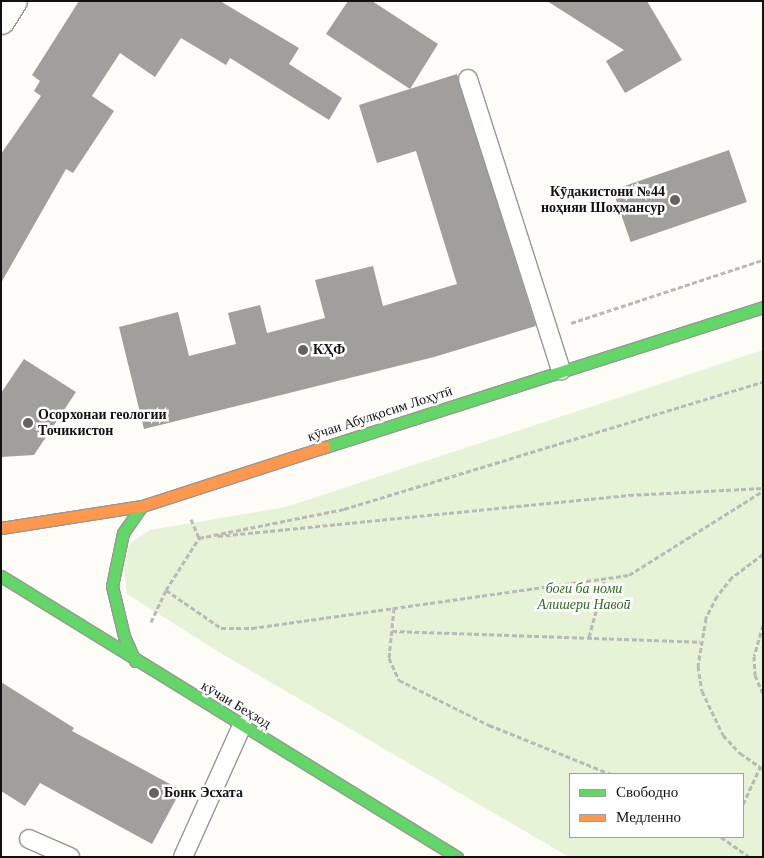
<!DOCTYPE html>
<html>
<head>
<meta charset="utf-8">
<style>
  body { margin:0 }
  #map { position:relative; width:764px; height:858px; overflow:hidden; background:#fdfcf7; font-family:Georgia,serif }
  div>[style] { position:absolute }
  [style*='--x'] { left:calc(var(--x)*1px); top:calc(var(--y)*1px); width:calc(var(--w)*1px); rotate:calc(var(--a)*1deg) }
  .green>* { inset:0; background:#e7f3d7 }
  .building>* { inset:0; background:#a19f9c; transform-origin:0 0 }
  .path>* { height:3px; margin-top:-1.5px; transform-origin:0; background:repeating-linear-gradient(90deg,#b9b9b8 0 5px,transparent 0 7.5px) }
  .roads { filter:drop-shadow(1px 0 #979795) drop-shadow(-1px 0 #979795) drop-shadow(0 1px #979795) drop-shadow(0 -1px #979795) }
  .lane>* { height:18px; margin:-9px; padding:0 9px; transform-origin:9px; border-radius:9px; background:#fffffe }
  .street>* { height:28px; margin:-14px; padding:0 14px; transform-origin:14px; border-radius:14px; background:#fffffe }
  .fast>* { height:11px; margin:-5.5px; padding:0 5.5px; transform-origin:5.5px; border-radius:5.5px; background:#63d668 }
  .slow>* { height:11px; margin:-5.5px; padding:0 5.5px; transform-origin:5.5px; border-radius:5.5px; background:#ff974d }
  .dots>* { width:14px; height:14px; translate:-50% -50%; box-sizing:border-box; border:2px solid #fff; border-radius:50% }
  span { translate:-50% -50%; white-space:nowrap; text-align:center; line-height:1.15; -webkit-text-stroke:5px #fff; paint-order:stroke }
  .poi-label { font-size:14px; color:#111; font-weight:700 }
  .right { translate:-100% -50%; text-align:right }
  .left { translate:0 -50%; text-align:left }
  .street-label { font-size:14px; color:#111 }
  .park-label { font-size:14px; color:#2f6b1f; font-style:italic }
  .frame { position:absolute; inset:0; border:2px solid #111; pointer-events:none }
  .legend { position:absolute; left:569px; top:773px; width:175px; height:65px; box-sizing:border-box; background:#fff; border:1px solid #a0a0a0; margin:0; padding:6px 9px; list-style:none; font-size:15px; color:#111 }
  .legend li { display:flex; align-items:center; gap:10px; height:25px }
  .legend b { width:25px; border:1px solid #a0a0a0 }
</style>
</head>
<body>
<div id="map">
  <div class="green">
    <div style="clip-path:polygon(evenodd,763px 350px,763px 857px,569px 857px,219px 652px,127px 594px,124px 569px,129px 544px,150px 530px,286px 507px,763px 350px,570px 774px,743px 774px,743px 837px,570px 837px,570px 774px)"></div>
  </div>
  <div class="building">
    <div style="clip-path:polygon(79px 1px,220px 1px,299px 48px,289px 64px,342px 98px,329px 120px,230px 58px,226px 65px,181px 38px,155px 77px,120px 53px,92px 96px,114px 111px,73px 173px,66px 169px,1px 283px,1px 154px,41px 96px,34px 91px,40px 81px,32px 75px)"></div>
    <div style="clip-path:polygon(348px 1px,372px 1px,438px 44px,410px 89px,326px 34px)"></div>
    <div style="clip-path:polygon(547px 1px,647px 1px,682px 60px,625px 93px,606px 61px,624px 50px)"></div>
    <div style="clip-path:polygon(457px 74px,536px 326px,434px 357px,144px 429px,119px 327px,178px 312px,189px 356px,236px 344px,228px 313px,260px 305px,267px 333px,325px 318px,315px 280px,373px 266px,383px 306px,457px 284px,416px 151px,377px 163px,359px 105px)"></div>
    <div style="left:729px;top:150px;width:55px;height:123px;rotate:71deg"></div>
    <div style="clip-path:polygon(24px 359px,76px 392px,34px 455px,1px 457px,1px 393px)"></div>
    <div style="clip-path:polygon(1px 682px,74px 728px,72px 731px,181px 790px,152px 844px,40px 783px,25px 806px,1px 791px)"></div>
  </div>
  <div class="path">
    <div style="--x:571;--y:323;--w:202;--a:-18.2"></div>
    <div style="--x:191;--y:519;--w:21;--a:67"></div>
    <div style="--x:218;--y:536;--w:413;--a:-5.7"></div>
    <div style="--x:629;--y:495;--w:134;--a:-3"></div>
    <div style="--x:763;--y:554;--w:39;--a:143"></div>
    <div style="--x:732;--y:577;--w:24;--a:128"></div>
    <div style="--x:717;--y:596;--w:25;--a:117"></div>
    <div style="--x:706;--y:618;--w:49;--a:99.5"></div>
    <div style="--x:698;--y:666;--w:25;--a:81"></div>
    <div style="--x:702;--y:691;--w:49;--a:64.5"></div>
    <div style="--x:723;--y:735;--w:25;--a:47"></div>
    <div style="--x:740;--y:753;--w:28;--a:35"></div>
    <div style="--x:166;--y:590;--w:62;--a:-57.6"></div>
    <div style="--x:199;--y:538;--w:148;--a:-11.3"></div>
    <div style="--x:344;--y:509;--w:438;--a:-16.9"></div>
    <div style="--x:394;--y:608;--w:50;--a:95.7"></div>
    <div style="--x:389;--y:658;--w:24;--a:66"></div>
    <div style="--x:399;--y:680;--w:101;--a:26.6"></div>
    <div style="--x:489;--y:725;--w:131;--a:21.9"></div>
    <div style="--x:151;--y:622;--w:35;--a:-65"></div>
    <div style="--x:166;--y:590;--w:67;--a:34.6"></div>
    <div style="--x:221;--y:628;--w:31;--a:0"></div>
    <div style="--x:252;--y:628;--w:381;--a:-8"></div>
    <div style="--x:629;--y:575;--w:158;--a:-32.1"></div>
    <div style="--x:763;--y:625;--w:32;--a:106"></div>
    <div style="--x:754;--y:656;--w:19;--a:87"></div>
    <div style="--x:755;--y:675;--w:21;--a:67"></div>
    <div style="--x:392;--y:631;--w:308;--a:2"></div>
    <div style="--x:589;--y:637;--w:61;--a:-74.8"></div>
    <div style="--x:743;--y:804;--w:40;--a:-65"></div>
    <div style="--x:721;--y:837;--w:35;--a:35"></div>
  </div>
  <div class="roads">
    <div class="lane">
      <div style="--x:468;--y:79;--w:306;--a:72.3"></div>
      <div style="--x:29;--y:839;--w:45;--a:23.7"></div>
      <div style="--x:183;--y:857;--w:144;--a:-65.8"></div>
    </div>
    <div class="street">
      <div style="--x:1;--y:20;--w:22;--a:-58"></div>
    </div>
    <div class="fast">
      <div style="--x:325;--y:447;--w:460;--a:-17.7"></div>
      <div style="--x:1;--y:576;--w:536;--a:31.64"></div>
      <div style="--x:135;--y:661;--w:27;--a:-114"></div>
      <div style="--x:124;--y:636;--w:51;--a:-103.5"></div>
      <div style="--x:112;--y:586;--w:54;--a:-78.3"></div>
      <div style="--x:123;--y:533;--w:33;--a:-55"></div>
    </div>
    <div class="slow">
      <div style="--x:1;--y:528;--w:143;--a:-8.9"></div>
      <div style="--x:142;--y:506;--w:192;--a:-17.9"></div>
    </div>
  </div>
  <div class="dots">
    <div style="left:675px;top:200px;background:#646362"></div>
    <div style="left:303px;top:350px;background:#646362"></div>
    <div style="left:28px;top:423px;background:#646362"></div>
    <div style="left:154px;top:793px;background:#646362"></div>
  </div>
  <div class="poi-label">
    <span class="right" style="left:665px;top:200px">Кӯдакистони №44<br>ноҳияи Шоҳмансур</span>
    <span class="left" style="left:313px;top:350px">КҲФ</span>
    <span class="left" style="left:38px;top:423px">Осорхонаи геологии<br>Точикистон</span>
    <span class="left" style="left:164px;top:793px">Бонк Эсхата</span>
  </div>
  <div class="street-label">
    <span style="left:380px;top:414px;rotate:-18deg">кӯчаи Абулқосим Лоҳутӣ</span>
    <span style="left:236px;top:705px;rotate:31deg">кӯчаи Беҳзод</span>
  </div>
  <div class="park-label">
    <span style="left:584px;top:597px">боғи ба номи<br>Алишери Навоӣ</span>
  </div>
  <div class="frame"></div>
  <ul class="legend">
  <li><b style="height:6px;background:#63d668"></b>Свободно</li>
  <li><b style="height:6px;background:#ff974d"></b>Медленно</li>
  </ul>
</div>
</body>
</html>
